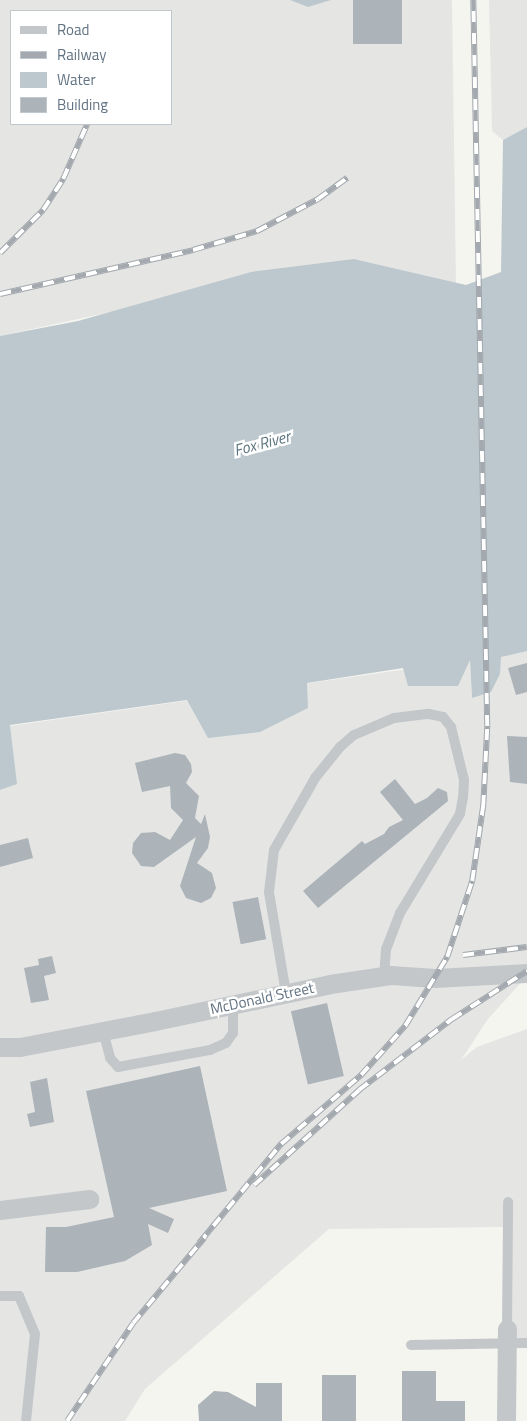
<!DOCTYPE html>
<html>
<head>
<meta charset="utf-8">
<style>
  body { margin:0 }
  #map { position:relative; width:527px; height:1421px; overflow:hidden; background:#f5f5f0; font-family:"Titillium Web",sans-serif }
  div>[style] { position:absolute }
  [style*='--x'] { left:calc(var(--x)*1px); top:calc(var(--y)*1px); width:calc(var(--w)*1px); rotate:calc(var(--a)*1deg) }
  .built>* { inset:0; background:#e5e6e4 }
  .water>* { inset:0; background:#bcc8cd }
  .building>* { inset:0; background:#acb3b9; transform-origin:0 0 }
  .lane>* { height:10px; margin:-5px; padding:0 5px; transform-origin:5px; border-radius:5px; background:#c4c7ca }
  .street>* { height:19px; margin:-9.5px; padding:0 9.5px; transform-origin:9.5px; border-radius:9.5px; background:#c4c7ca }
  .rail>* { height:5.5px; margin-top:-2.75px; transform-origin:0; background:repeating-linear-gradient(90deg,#fff 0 11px,#a3a9af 0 22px); box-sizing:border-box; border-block:1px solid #a3a9af }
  span { translate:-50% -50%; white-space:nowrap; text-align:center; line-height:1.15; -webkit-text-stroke:5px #fff; paint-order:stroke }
  .street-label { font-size:15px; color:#627383 }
  .water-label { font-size:16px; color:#5e7680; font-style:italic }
  .legend { position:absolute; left:10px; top:10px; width:162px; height:115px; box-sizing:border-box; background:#fff; border:1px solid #c0c7cd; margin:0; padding:6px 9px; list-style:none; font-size:15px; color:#627383 }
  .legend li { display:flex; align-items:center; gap:10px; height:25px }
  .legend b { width:25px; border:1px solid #c0c7cd }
</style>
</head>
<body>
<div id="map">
  <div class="built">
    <div style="clip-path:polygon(evenodd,0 0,452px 0,456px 283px,354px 259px,0 336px,0 0,11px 11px,171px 11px,171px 124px,11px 124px,11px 11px)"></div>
    <div style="clip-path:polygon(489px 0,527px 0,527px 127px,503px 140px,492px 131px)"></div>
    <div style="clip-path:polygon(527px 651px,527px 976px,488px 1019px,461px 1060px,477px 1047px,527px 1029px,527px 1343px,506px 1344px,504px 1227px,329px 1229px,145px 1389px,125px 1421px,0 1421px,0 790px,16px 784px,10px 726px,470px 660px,472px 698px,500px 674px,500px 657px)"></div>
  </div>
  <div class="water">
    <div style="clip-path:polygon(290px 0,331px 0,308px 7px)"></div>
    <div style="clip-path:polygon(527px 127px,527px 651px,501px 657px,500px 674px,491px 692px,472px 698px,470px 660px,458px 686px,408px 686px,403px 668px,307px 683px,308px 708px,260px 732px,208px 738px,187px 700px,10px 725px,17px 784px,0 790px,0 336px,78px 321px,251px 272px,354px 259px,466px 285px,501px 272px,503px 140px)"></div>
  </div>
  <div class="building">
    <div style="left:353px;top:0;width:49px;height:44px"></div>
    <div style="clip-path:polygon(527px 663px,527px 692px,516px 695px,508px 668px)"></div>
    <div style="clip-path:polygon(507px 736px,527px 737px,527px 784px,510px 782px)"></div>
    <div style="clip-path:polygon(175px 753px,185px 755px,191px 764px,192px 772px,186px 783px,199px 796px,195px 818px,201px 824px,205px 814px,210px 837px,208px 848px,197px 863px,212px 873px,216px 888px,211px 898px,201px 903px,186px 898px,180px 886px,196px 837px,154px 867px,141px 866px,132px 853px,133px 843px,141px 833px,155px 832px,170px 840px,183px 820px,171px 808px,170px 786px,142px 792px,135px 763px)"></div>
    <div style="clip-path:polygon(395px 779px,415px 804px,427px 798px,438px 788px,447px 792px,448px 801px,318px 908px,303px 891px,362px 841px,365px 844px,384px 834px,389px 827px,403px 820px,380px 792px)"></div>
    <div style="clip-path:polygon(28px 838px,33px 858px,0 867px,0 845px)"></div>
    <div style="left:258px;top:897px;width:43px;height:26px;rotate:79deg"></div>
    <div style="clip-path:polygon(52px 956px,56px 973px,44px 976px,49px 1000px,31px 1003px,24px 968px,39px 965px,38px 959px)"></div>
    <div style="left:327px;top:1003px;width:75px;height:37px;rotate:77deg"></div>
    <div style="clip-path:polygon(200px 1066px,227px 1191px,149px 1208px,174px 1219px,168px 1233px,148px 1224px,152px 1245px,125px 1261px,77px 1272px,45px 1272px,46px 1227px,66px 1227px,114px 1217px,86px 1091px)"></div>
    <div style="clip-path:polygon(47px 1078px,54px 1122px,30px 1127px,27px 1114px,35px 1112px,30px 1082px)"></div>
    <div style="clip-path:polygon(402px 1371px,436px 1371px,436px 1401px,465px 1401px,465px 1421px,402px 1421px)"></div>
    <div style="left:322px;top:1375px;width:34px;height:46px"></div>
    <div style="clip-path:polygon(256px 1383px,282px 1383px,282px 1421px,199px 1421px,198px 1405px,214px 1391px,228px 1392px,256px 1407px)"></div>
  </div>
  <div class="lane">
    <div style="--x:286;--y:993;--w:102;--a:-99.6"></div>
    <div style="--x:269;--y:892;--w:42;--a:-83.2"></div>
    <div style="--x:274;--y:850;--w:83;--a:-60.3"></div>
    <div style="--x:315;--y:778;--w:40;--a:-51"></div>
    <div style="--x:340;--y:747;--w:18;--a:-41"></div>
    <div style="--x:354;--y:735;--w:43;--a:-23"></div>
    <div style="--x:394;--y:718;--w:35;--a:-7"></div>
    <div style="--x:429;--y:714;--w:14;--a:12"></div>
    <div style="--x:443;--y:717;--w:13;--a:51"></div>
    <div style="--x:451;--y:727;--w:55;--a:76.2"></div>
    <div style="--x:464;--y:780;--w:17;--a:93"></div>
    <div style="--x:463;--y:797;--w:17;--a:100"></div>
    <div style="--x:460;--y:814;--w:116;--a:121.2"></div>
    <div style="--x:400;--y:913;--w:39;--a:111"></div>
    <div style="--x:386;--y:949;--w:27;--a:94"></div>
    <div style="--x:103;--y:1031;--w:28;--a:75"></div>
    <div style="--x:110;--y:1058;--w:12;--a:48"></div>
    <div style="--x:118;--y:1067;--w:94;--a:-10.5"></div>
    <div style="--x:210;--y:1050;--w:17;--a:-24"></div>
    <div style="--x:226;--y:1043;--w:12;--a:-55"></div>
    <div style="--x:233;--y:1033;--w:28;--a:-90"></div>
    <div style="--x:0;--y:1296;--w:19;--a:0"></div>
    <div style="--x:19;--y:1296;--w:41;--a:67.2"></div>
    <div style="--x:35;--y:1334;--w:87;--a:95.9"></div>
    <div style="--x:507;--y:1329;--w:127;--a:-89.5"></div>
    <div style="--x:411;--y:1345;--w:116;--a:-1"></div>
  </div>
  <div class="street">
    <div style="--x:0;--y:1047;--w:20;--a:0"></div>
    <div style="--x:20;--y:1047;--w:137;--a:-10.9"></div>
    <div style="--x:155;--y:1021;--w:179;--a:-11.9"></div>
    <div style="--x:330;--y:984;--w:61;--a:-8.5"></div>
    <div style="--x:390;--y:975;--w:45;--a:3.8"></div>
    <div style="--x:435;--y:978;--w:92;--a:-3.1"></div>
    <div style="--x:0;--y:1210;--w:90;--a:-7"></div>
    <div style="--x:506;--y:1421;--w:92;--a:-89.4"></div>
  </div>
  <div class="rail">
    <div style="--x:0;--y:253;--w:61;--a:-45"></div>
    <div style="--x:43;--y:210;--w:37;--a:-57"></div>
    <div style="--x:63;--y:179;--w:60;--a:-66.4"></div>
    <div style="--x:0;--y:294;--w:198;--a:-12.8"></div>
    <div style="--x:193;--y:250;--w:67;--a:-16.5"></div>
    <div style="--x:257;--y:231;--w:69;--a:-27.7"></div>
    <div style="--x:318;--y:199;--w:36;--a:-36"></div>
    <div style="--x:463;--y:955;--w:64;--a:-7.1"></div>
    <div style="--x:254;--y:1185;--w:142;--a:-42.1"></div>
    <div style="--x:359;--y:1090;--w:117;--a:-37.4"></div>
    <div style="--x:452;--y:1019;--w:89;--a:-32.6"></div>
    <div style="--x:199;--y:1243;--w:129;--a:-50.4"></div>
    <div style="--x:281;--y:1144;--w:106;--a:-40.8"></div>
    <div style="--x:361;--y:1075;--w:66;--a:-48.1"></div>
    <div style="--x:405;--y:1026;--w:81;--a:-58.7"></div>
    <div style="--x:447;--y:957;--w:80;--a:-71.8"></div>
    <div style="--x:472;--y:881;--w:76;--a:-81.7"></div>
    <div style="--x:483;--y:806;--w:80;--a:-87.1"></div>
    <div style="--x:487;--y:726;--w:726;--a:-91.1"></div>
    <div style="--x:67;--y:1421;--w:118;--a:-56"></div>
    <div style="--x:133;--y:1323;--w:111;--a:-50.1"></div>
  </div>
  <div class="street-label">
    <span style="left:262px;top:998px;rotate:-12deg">McDonald Street</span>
  </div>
  <div class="water-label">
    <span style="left:262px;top:443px;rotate:-15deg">Fox River</span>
  </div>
  <ul class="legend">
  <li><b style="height:6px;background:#c4c7ca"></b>Road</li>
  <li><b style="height:6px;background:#a3a9af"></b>Railway</li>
  <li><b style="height:14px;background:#bcc8cd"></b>Water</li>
  <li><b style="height:14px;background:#acb3b9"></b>Building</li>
  </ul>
</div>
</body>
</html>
